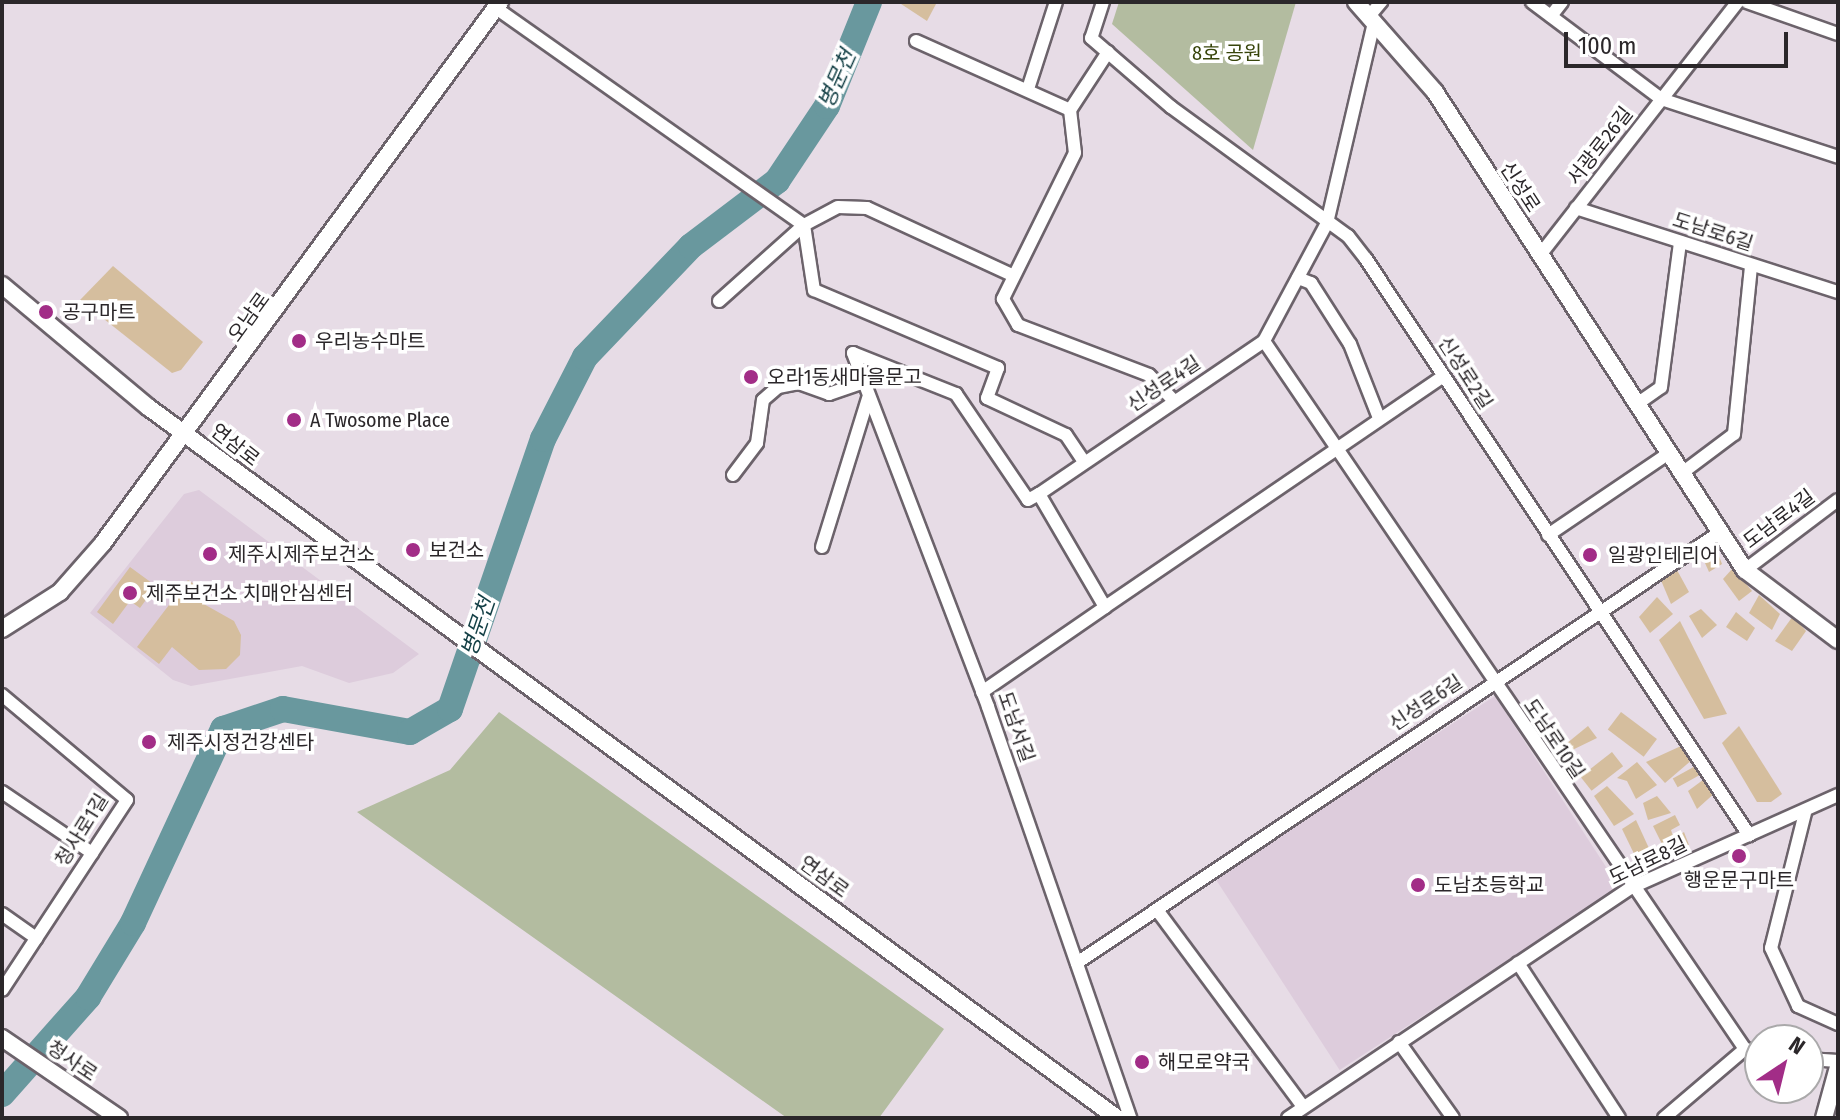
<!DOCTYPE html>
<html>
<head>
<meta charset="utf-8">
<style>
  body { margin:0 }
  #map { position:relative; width:1840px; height:1120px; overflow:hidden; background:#e7dce6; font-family:"Fira Sans Condensed","Noto Sans KR",sans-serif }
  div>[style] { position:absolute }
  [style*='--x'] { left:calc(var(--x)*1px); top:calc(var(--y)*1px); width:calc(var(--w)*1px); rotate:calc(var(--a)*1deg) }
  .built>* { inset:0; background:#ddccdc; transform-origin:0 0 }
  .green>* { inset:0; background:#b3bca0 }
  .river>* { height:26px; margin:-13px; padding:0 13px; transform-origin:13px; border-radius:13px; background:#69989e }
  .building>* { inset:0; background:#d5be9e; transform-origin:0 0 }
  .roads { filter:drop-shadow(2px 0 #6c636b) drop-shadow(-2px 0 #6c636b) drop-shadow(0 2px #6c636b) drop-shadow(0 -2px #6c636b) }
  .street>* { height:12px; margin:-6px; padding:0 6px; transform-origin:6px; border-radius:6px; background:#fff }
  .secondary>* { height:16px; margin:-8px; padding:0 8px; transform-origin:8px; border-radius:8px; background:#fff }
  .dots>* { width:22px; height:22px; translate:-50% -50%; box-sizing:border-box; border:4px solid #fff; border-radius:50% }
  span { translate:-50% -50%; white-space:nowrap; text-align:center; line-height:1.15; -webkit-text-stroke:7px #fff; paint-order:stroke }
  .park-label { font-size:20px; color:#38450b }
  .street-label { font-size:20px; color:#2b272a }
  .poi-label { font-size:20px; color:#2b272a }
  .left { translate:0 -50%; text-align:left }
  .water-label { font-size:22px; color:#133f45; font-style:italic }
  .frame { position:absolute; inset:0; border:4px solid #2b272a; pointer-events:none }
  .north { position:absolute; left:1744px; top:1024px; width:80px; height:80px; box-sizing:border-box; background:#fff; border:2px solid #aaa9aa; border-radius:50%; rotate:35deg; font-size:22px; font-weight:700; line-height:32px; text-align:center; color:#2b272a }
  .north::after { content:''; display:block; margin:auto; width:28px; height:36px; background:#a22d87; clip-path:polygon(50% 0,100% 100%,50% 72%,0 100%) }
  .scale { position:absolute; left:1564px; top:32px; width:224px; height:36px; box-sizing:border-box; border:4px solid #2b272a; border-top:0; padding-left:10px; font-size:24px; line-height:28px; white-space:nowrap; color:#2b272a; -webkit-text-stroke:6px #fff; paint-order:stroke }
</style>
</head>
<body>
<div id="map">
  <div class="built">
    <div style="clip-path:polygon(199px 490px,419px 654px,393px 673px,349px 683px,302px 666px,191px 686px,173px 680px,90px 613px,184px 494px)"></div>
    <div style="left:1495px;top:696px;width:229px;height:334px;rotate:57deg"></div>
  </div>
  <div class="green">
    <div style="clip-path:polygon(1119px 2px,1296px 2px,1253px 150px,1112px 24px)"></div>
    <div style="clip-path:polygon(499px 712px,944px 1029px,879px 1118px,787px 1118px,357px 812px,450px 770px)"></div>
  </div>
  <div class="river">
    <div style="--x:2;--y:1094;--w:130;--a:-48.4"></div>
    <div style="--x:88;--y:997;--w:87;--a:-58.7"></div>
    <div style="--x:133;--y:923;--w:214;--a:-65.1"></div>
    <div style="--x:223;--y:729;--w:63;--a:-18.4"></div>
    <div style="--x:283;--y:709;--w:129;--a:10.3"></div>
    <div style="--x:410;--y:732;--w:46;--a:-29.9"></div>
    <div style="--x:450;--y:709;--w:286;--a:-71"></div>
    <div style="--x:543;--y:439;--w:92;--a:-62.9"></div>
    <div style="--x:585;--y:357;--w:153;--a:-46.3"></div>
    <div style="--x:691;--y:246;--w:108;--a:-37.1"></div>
    <div style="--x:777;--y:181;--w:90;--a:-56.3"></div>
    <div style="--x:827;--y:106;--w:112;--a:-68"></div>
  </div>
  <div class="building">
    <div style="clip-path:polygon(898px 2px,933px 2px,936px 4px,927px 21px)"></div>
    <div style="clip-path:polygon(113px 266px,203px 342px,181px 370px,172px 373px,80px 300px)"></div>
    <div style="clip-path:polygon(1717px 551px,1722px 564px,1709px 572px,1701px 554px)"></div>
    <div style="clip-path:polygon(130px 567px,156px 586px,140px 608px,130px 601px,113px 624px,97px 612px)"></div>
    <div style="clip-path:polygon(1733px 568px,1752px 591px,1739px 601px,1723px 579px)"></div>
    <div style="clip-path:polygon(1677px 570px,1689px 592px,1671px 604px,1660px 578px)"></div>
    <div style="clip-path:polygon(188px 580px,209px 594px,202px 603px,234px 621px,241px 635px,240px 655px,226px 669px,199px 670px,172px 647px,159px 664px,137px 647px)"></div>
    <div style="clip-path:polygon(1759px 595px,1780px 614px,1772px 630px,1749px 613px)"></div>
    <div style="clip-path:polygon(1657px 597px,1673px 614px,1650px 633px,1639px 617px)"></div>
    <div style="clip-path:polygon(1701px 609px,1717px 625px,1702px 638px,1689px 616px)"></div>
    <div style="clip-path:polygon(1736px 612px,1755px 628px,1747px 641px,1726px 627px)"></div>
    <div style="clip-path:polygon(1793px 616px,1806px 631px,1792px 651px,1775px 641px)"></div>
    <div style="clip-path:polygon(1680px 621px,1727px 714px,1704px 719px,1659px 640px)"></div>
    <div style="left:1621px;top:712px;width:45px;height:22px;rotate:37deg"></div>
    <div style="clip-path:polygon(1588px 726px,1597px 738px,1564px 754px,1561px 748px)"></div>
    <div style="clip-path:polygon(1739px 726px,1782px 794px,1771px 802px,1757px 802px,1722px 743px)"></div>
    <div style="clip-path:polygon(1681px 746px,1693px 759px,1665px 783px,1646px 762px)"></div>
    <div style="left:1612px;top:752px;width:18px;height:40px;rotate:52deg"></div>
    <div style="clip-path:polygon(1637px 762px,1657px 785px,1636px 799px,1627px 781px,1617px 778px)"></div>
    <div style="left:1699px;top:764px;width:10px;height:30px;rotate:61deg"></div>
    <div style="clip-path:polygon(1707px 777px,1717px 791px,1697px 809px,1688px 791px)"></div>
    <div style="clip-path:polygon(1607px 786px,1634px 814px,1614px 826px,1594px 796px)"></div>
    <div style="clip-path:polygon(1657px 796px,1671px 813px,1648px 820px,1643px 803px)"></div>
    <div style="clip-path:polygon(1675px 815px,1680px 825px,1671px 830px,1674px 839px,1684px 832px,1689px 845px,1669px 858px,1653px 826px)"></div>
    <div style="clip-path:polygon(1636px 820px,1653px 857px,1638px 862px,1622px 829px)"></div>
  </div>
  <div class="roads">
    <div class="street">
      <div style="--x:1103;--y:2;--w:38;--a:108"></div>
      <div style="--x:1091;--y:38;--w:106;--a:40.8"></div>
      <div style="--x:1171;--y:107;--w:219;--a:36.1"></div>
      <div style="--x:1348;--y:236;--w:29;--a:52"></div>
      <div style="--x:1366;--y:259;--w:692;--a:56.38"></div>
      <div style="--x:1532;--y:2;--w:161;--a:36.9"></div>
      <div style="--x:1661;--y:99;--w:186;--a:18.1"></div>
      <div style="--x:1747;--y:2;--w:96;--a:19.4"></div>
      <div style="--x:496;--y:8;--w:377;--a:35.2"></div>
      <div style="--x:804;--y:225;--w:66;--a:81.3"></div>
      <div style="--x:814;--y:290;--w:200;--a:23"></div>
      <div style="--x:998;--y:368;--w:32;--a:110"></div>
      <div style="--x:987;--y:398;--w:87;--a:25.1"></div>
      <div style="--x:1066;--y:435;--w:32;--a:56"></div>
      <div style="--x:1371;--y:14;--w:16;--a:-50"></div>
      <div style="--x:1551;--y:16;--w:18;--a:-52"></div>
      <div style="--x:916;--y:41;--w:169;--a:24.1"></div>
      <div style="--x:1108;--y:52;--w:69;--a:123.2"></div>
      <div style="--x:1070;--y:110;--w:43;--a:83.4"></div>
      <div style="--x:1075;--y:153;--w:163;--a:116.3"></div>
      <div style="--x:1003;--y:299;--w:30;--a:60"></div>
      <div style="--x:1018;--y:325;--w:140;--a:20.9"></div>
      <div style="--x:1149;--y:375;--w:36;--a:46"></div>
      <div style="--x:1028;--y:89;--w:91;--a:-72.2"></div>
      <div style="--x:1576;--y:208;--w:275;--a:17.8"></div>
      <div style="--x:1540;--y:255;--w:321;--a:-52"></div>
      <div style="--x:1298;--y:278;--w:14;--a:21"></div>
      <div style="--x:1311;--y:283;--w:72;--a:57.4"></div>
      <div style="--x:1350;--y:344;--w:79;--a:68.6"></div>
      <div style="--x:719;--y:301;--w:114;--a:-41.8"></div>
      <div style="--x:804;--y:225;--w:38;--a:-28"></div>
      <div style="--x:838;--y:207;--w:29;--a:2"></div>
      <div style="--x:867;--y:208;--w:157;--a:24.8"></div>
      <div style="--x:1264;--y:341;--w:856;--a:55.81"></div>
      <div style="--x:853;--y:353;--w:379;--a:69.1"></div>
      <div style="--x:988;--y:707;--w:435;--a:70.9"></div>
      <div style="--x:853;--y:353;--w:111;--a:21.7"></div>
      <div style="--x:956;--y:394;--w:128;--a:55.8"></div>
      <div style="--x:1028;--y:500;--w:13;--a:-29"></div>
      <div style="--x:1637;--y:404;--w:29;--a:-35"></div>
      <div style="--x:1661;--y:387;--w:146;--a:-82.5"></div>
      <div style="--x:1682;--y:473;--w:65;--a:-36.9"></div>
      <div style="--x:1734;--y:434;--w:169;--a:-84.2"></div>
      <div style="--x:733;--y:475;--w:40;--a:-53"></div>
      <div style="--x:757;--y:443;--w:43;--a:-82.1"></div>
      <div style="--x:763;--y:400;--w:20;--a:-41"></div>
      <div style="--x:778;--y:387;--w:21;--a:-11"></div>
      <div style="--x:799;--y:383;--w:32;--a:20"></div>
      <div style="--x:829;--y:394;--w:37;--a:-19"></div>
      <div style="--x:1548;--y:535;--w:146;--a:-34.1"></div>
      <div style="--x:822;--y:547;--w:156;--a:-72.8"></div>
      <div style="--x:1745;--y:570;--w:116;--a:-37"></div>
      <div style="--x:1105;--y:607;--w:409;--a:-34.3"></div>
      <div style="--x:982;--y:692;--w:150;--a:-34.6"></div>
      <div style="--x:1105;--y:607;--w:131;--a:-120.3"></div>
      <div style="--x:1039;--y:494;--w:272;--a:-34.2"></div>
      <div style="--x:1264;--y:341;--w:134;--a:-61.9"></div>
      <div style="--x:1327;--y:223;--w:205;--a:-76.8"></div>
      <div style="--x:2;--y:695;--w:163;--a:40"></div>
      <div style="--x:127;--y:800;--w:227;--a:123.3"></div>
      <div style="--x:2;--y:792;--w:109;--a:34.1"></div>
      <div style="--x:1805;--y:813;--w:139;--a:104.1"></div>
      <div style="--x:1771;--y:948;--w:64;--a:65"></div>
      <div style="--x:1798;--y:1006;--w:44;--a:24.2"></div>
      <div style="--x:1157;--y:910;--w:243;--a:53.4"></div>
      <div style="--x:2;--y:914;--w:42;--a:35.2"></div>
      <div style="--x:1077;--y:963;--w:774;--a:-33.83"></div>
      <div style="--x:1518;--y:963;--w:185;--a:56.9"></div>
      <div style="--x:1399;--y:1042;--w:93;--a:54.6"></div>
      <div style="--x:1808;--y:1059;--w:30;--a:4"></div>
      <div style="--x:1288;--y:1118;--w:412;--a:-33.9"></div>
      <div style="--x:1630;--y:888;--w:228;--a:-24.1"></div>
      <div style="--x:1664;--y:1118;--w:106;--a:-40.4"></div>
      <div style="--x:1745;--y:1049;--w:15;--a:11"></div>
    </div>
    <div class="secondary">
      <div style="--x:1356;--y:2;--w:120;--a:48.7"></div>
      <div style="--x:1435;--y:92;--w:570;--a:57.04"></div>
      <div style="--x:1745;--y:570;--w:116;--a:37"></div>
      <div style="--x:2;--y:285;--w:190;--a:39.9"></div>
      <div style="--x:148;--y:407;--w:1202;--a:36.27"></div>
      <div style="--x:2;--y:629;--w:69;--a:-32.5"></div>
      <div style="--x:60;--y:592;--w:65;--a:-48.7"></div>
      <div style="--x:103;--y:543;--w:671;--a:-53.73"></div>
      <div style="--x:2;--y:1038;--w:142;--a:34.4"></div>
      <div style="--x:1824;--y:1118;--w:53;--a:-74.6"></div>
    </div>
  </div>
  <div class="dots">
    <div style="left:46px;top:312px;background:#a22d87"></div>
    <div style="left:299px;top:341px;background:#a22d87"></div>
    <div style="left:751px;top:377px;background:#a22d87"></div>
    <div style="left:294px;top:420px;background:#a22d87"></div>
    <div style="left:413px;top:550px;background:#a22d87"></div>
    <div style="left:210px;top:554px;background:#a22d87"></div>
    <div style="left:1590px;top:555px;background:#a22d87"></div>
    <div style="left:130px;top:593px;background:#a22d87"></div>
    <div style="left:149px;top:742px;background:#a22d87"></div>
    <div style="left:1739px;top:856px;background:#a22d87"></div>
    <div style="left:1418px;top:885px;background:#a22d87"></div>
    <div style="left:1142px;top:1062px;background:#a22d87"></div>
  </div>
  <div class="park-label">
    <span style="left:1227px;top:53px">8호 공원</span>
  </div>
  <div class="street-label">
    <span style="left:1600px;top:146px;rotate:-52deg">서광로26길</span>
    <span style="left:1520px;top:187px;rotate:57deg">신성로</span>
    <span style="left:1713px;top:232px;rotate:18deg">도남로6길</span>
    <span style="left:249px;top:317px;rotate:-54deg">오남로</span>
    <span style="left:1465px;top:373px;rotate:57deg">신성로2길</span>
    <span style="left:1164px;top:384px;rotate:-34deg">신성로4길</span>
    <span style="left:235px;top:445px;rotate:38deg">연삼로</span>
    <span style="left:1779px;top:519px;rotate:-37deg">도남로4길</span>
    <span style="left:1426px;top:703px;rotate:-34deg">신성로6길</span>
    <span style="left:1016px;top:727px;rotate:71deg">도남서길</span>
    <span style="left:1554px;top:739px;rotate:56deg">도남로10길</span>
    <span style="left:82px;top:830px;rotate:-58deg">청사로1길</span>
    <span style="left:1648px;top:861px;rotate:-26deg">도남로8길</span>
    <span style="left:824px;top:877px;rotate:36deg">연삼로</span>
    <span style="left:72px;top:1061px;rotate:34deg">청사로</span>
  </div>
  <div class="poi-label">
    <span class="left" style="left:62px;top:312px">공구마트</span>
    <span class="left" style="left:315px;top:341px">우리농수마트</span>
    <span class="left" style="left:767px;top:377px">오라1동새마을문고</span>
    <span class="left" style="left:310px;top:420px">A Twosome Place</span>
    <span class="left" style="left:429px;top:550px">보건소</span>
    <span class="left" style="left:228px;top:554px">제주시제주보건소</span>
    <span class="left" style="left:1608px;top:555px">일광인테리어</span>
    <span class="left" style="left:146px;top:593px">제주보건소 치매안심센터</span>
    <span class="left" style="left:167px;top:742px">제주시정건강센타</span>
    <span style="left:1739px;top:880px">행운문구마트</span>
    <span class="left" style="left:1434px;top:885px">도남초등학교</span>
    <span class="left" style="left:1158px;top:1062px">해모로약국</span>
  </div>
  <div class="water-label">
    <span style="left:837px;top:79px;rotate:-66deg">병문천</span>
    <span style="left:478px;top:627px;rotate:-71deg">병문천</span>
  </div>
  <div class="frame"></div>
  <div class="north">N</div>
  <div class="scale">100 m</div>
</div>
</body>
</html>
